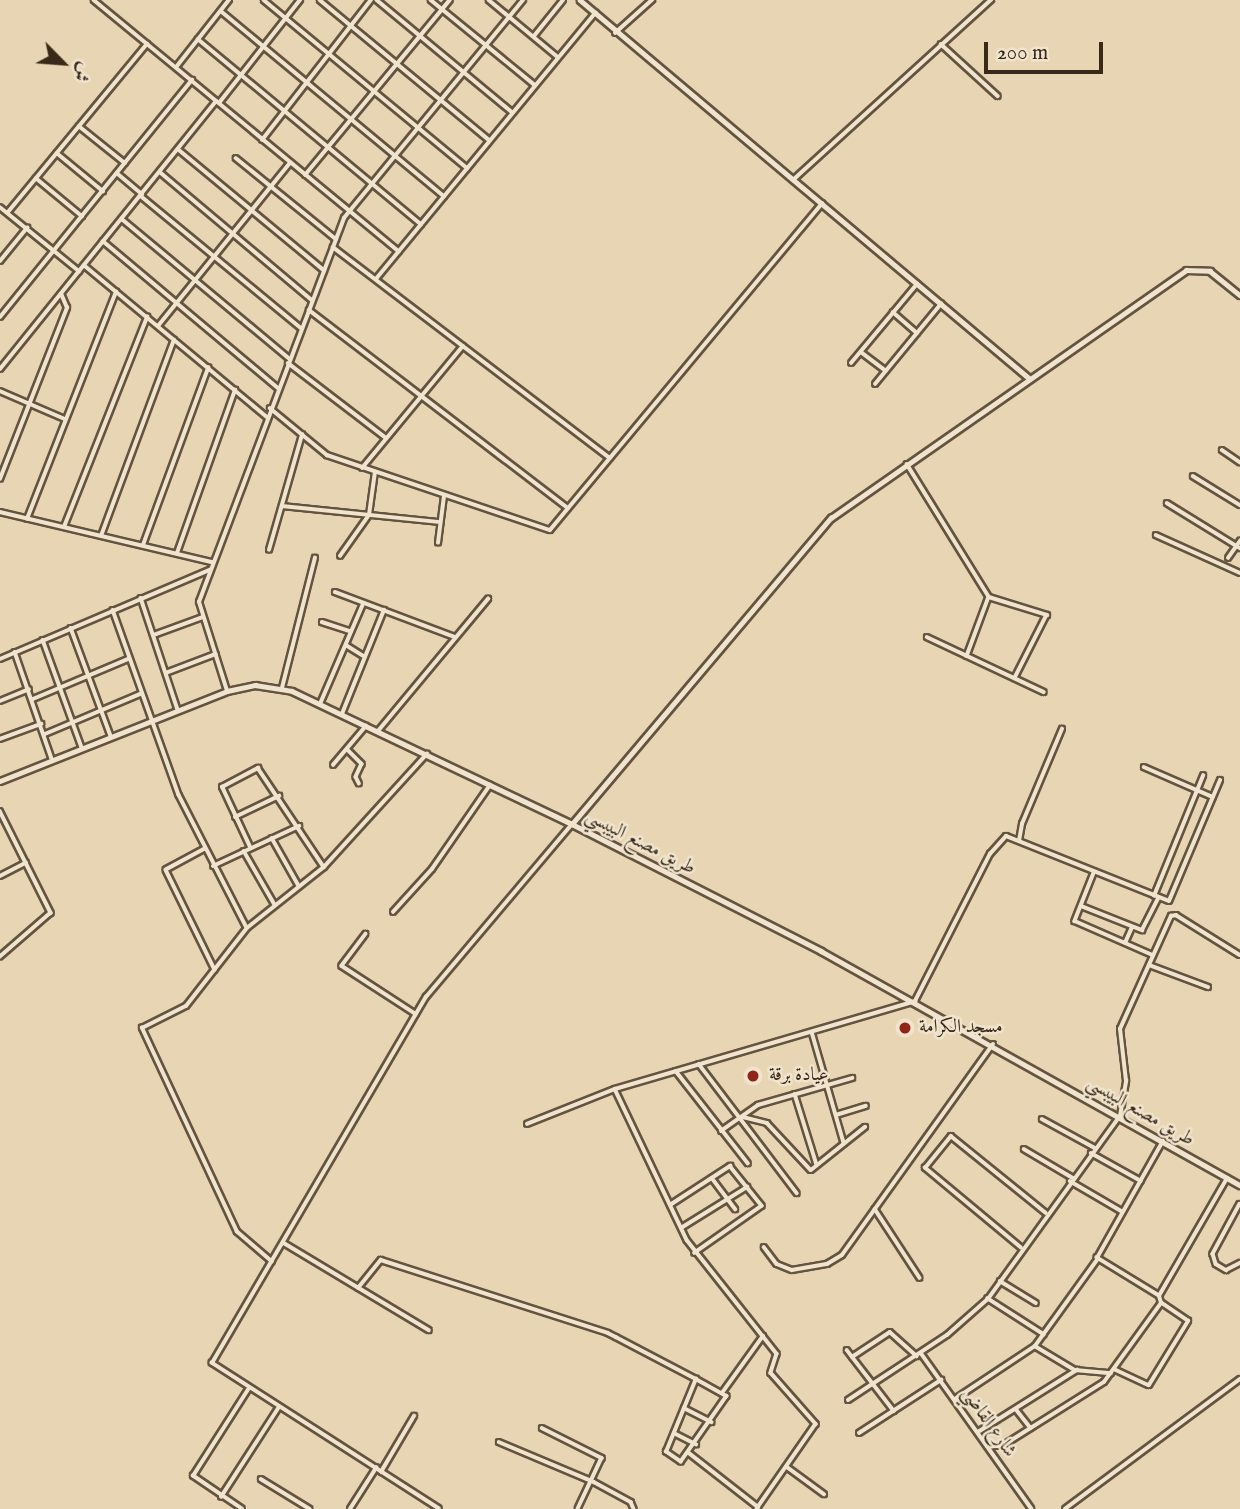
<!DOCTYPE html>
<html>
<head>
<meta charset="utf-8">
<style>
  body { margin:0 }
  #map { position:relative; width:1240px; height:1509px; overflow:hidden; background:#e8d5b3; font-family:"IM FELL English",Amiri,serif }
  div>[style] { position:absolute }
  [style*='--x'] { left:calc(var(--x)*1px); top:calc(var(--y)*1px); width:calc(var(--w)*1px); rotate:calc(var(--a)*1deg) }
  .roads { filter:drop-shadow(2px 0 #64543f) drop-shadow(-2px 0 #64543f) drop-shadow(0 2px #64543f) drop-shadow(0 -2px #64543f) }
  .street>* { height:3.5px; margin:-1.75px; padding:0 1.75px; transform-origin:1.75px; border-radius:1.75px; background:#f0e4ce }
  .secondary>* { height:4.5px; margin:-2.25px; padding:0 2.25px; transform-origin:2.25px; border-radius:2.25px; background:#f0e4ce }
  .dots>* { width:19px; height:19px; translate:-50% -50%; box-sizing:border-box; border:4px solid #f0e4ce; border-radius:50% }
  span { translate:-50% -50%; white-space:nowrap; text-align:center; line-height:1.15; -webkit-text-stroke:5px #f0e4ce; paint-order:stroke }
  .street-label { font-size:19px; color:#382918 }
  .poi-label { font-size:19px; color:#382918 }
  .left { translate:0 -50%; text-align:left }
  .north { position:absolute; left:28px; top:28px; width:70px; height:70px; -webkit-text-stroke:5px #f0e4ce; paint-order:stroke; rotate:115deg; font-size:19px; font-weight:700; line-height:28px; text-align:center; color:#382918 }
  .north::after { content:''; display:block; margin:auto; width:24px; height:32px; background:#382918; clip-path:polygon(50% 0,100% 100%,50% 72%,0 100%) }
  .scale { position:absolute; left:984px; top:42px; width:119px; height:32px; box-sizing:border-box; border:4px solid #382918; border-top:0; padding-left:9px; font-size:21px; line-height:24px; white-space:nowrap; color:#382918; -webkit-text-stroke:5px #f0e4ce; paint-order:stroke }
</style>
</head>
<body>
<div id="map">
  <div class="roads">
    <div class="street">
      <div style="--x:94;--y:0;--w:395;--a:39.5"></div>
      <div style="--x:264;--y:0;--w:264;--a:39.6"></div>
      <div style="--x:320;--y:0;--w:219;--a:39.6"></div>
      <div style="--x:377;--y:0;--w:175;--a:39.7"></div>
      <div style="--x:431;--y:0;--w:134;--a:39.3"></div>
      <div style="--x:489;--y:0;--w:89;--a:39.6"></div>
      <div style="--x:221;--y:11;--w:290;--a:39.7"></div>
      <div style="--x:615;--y:33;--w:50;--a:-41.7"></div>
      <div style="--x:534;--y:36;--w:46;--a:-51.1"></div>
      <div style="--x:198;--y:39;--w:290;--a:39.7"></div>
      <div style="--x:941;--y:44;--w:77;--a:42.4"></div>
      <div style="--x:177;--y:66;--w:84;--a:-51.8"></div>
      <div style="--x:219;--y:103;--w:131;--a:-51.8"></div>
      <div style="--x:79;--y:126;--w:59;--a:38.8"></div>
      <div style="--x:262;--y:140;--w:177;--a:-52.1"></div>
      <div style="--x:178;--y:149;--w:190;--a:39.7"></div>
      <div style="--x:57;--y:153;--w:60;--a:39.6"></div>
      <div style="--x:236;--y:158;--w:129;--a:39"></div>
      <div style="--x:160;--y:172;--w:199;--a:40.1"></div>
      <div style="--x:117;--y:173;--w:33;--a:40"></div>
      <div style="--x:305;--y:175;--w:227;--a:-50.4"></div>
      <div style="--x:36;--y:178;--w:60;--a:39.6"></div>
      <div style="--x:793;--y:180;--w:268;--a:-42.3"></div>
      <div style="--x:141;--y:196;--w:207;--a:39.5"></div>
      <div style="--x:0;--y:207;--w:102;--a:39"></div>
      <div style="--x:8;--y:212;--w:218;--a:-50.4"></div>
      <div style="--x:122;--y:219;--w:217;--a:39.8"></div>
      <div style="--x:103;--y:241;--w:229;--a:40"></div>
      <div style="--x:333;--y:247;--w:348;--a:37.3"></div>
      <div style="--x:0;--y:261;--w:43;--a:-50.7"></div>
      <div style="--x:84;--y:265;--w:238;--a:39.7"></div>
      <div style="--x:376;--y:279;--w:345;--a:-50.5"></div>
      <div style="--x:309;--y:310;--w:326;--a:37.4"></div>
      <div style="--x:893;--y:312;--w:32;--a:41"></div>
      <div style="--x:0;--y:317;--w:305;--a:-51"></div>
      <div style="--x:158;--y:326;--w:210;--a:-51"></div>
      <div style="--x:861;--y:352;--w:31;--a:37"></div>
      <div style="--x:288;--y:363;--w:123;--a:37.4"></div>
      <div style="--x:851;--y:363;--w:103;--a:-50.1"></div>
      <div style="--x:0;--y:369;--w:344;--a:-51.1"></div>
      <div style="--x:875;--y:384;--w:104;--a:-50.5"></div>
      <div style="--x:0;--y:391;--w:71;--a:23.3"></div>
      <div style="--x:270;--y:408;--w:74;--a:39.5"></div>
      <div style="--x:327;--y:455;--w:235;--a:18.6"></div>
      <div style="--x:550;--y:530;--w:425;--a:-50.2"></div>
      <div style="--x:1222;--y:450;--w:22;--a:34"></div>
      <div style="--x:907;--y:464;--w:156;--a:58.3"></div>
      <div style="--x:989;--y:597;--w:63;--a:110.4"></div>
      <div style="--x:362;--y:468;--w:158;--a:-50.4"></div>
      <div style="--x:1193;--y:476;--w:55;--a:31.7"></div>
      <div style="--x:0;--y:479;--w:184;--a:-68.6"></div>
      <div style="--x:67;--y:308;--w:15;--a:-113"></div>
      <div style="--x:1167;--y:503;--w:86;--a:31.7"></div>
      <div style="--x:282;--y:506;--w:159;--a:5.8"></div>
      <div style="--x:0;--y:512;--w:218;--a:13.3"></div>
      <div style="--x:27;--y:519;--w:244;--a:-68.6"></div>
      <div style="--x:64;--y:527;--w:226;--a:-68.4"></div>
      <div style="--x:1156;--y:535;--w:92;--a:24.3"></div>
      <div style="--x:101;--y:536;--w:209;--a:-69.6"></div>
      <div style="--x:438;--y:543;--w:47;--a:-82.7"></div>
      <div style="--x:143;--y:545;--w:189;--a:-69.8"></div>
      <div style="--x:269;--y:550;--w:120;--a:-74"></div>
      <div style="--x:177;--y:553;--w:173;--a:-70.4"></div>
      <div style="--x:340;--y:556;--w:50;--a:-54.7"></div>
      <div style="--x:369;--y:515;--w:43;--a:-82.1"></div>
      <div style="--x:1228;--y:558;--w:21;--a:-55"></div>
      <div style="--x:335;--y:592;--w:128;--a:20.6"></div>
      <div style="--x:989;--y:597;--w:61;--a:17.2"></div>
      <div style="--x:1047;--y:615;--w:71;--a:116.9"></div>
      <div style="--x:141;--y:598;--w:118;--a:71.7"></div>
      <div style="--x:113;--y:610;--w:196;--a:70.4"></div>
      <div style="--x:179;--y:795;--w:149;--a:62.9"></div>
      <div style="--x:322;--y:622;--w:29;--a:18"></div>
      <div style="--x:71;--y:628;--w:115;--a:69.7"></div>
      <div style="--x:154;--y:635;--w:52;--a:-20.2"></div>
      <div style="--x:927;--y:637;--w:129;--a:25.2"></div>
      <div style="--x:43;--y:640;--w:115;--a:70.1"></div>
      <div style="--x:346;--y:645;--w:22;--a:32"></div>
      <div style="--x:15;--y:652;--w:113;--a:70.9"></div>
      <div style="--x:0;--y:659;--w:228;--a:-23"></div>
      <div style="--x:166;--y:673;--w:53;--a:-20.8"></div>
      <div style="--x:282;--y:688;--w:134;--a:-75.8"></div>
      <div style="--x:227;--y:691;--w:93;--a:-107.5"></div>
      <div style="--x:199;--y:602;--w:410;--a:-69.3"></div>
      <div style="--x:344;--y:218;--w:282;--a:-50.6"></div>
      <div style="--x:33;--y:699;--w:103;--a:-22.8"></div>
      <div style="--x:0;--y:701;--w:31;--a:-22"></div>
      <div style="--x:320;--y:704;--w:109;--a:-66.7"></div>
      <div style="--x:342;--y:714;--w:112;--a:-68"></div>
      <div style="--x:378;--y:731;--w:172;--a:-50.2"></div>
      <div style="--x:45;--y:734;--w:103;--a:-22.8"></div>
      <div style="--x:0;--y:739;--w:44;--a:-20.1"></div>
      <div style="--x:347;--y:749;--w:21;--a:45"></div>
      <div style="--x:362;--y:764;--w:14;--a:115"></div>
      <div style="--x:356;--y:777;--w:7;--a:63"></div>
      <div style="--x:333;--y:765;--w:51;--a:-49.8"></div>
      <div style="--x:1144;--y:767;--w:75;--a:23.5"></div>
      <div style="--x:0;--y:811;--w:114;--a:63.4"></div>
      <div style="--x:51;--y:913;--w:67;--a:139.2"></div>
      <div style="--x:235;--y:817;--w:49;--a:-25.5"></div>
      <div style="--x:272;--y:838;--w:55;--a:60.6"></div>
      <div style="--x:1019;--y:841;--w:17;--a:-80"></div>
      <div style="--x:1022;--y:824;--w:103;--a:-67.2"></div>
      <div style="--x:250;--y:847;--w:66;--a:-115"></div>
      <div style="--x:222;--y:787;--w:41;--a:-27.8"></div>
      <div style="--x:258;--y:768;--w:119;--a:56.3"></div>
      <div style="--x:205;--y:849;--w:44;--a:151.7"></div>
      <div style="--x:166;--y:870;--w:111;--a:63.9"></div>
      <div style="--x:244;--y:851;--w:62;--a:60.1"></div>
      <div style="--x:213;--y:866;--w:95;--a:-24.9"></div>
      <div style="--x:1094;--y:873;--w:52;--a:111.6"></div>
      <div style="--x:1075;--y:921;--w:85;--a:23.6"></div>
      <div style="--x:0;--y:876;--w:29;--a:-27"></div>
      <div style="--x:1154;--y:896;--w:130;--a:-67.8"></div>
      <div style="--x:1081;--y:906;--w:66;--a:21.5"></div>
      <div style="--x:1142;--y:930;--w:36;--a:-63"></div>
      <div style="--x:393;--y:912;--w:58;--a:-47.8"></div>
      <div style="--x:432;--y:869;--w:102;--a:-55.4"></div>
      <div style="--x:366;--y:934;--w:40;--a:127"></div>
      <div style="--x:342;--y:966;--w:88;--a:33"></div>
      <div style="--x:1125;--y:943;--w:17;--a:-66"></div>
      <div style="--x:1149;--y:965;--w:63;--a:20.4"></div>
      <div style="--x:812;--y:1032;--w:116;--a:73.9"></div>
      <div style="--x:699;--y:1064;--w:162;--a:52.8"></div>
      <div style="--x:676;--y:1071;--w:117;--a:52"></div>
      <div style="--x:615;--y:1089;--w:167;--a:64.5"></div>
      <div style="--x:687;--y:1240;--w:145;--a:51.7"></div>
      <div style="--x:777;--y:1354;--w:20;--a:108"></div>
      <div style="--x:771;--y:1373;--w:68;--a:48.6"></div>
      <div style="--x:816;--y:1424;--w:103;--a:124.8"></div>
      <div style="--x:795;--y:1094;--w:74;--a:72.8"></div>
      <div style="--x:836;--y:1115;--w:31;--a:-17"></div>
      <div style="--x:743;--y:1117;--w:25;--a:14"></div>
      <div style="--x:767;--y:1123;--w:64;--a:46.9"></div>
      <div style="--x:811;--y:1170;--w:69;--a:-38.5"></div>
      <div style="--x:1042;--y:1119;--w:60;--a:28.7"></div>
      <div style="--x:527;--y:1124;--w:95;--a:-21.7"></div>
      <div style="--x:615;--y:1089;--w:313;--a:-16.3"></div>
      <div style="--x:915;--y:1001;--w:165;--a:-63"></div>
      <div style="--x:990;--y:854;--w:24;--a:-48"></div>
      <div style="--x:1006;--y:836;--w:175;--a:21.7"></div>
      <div style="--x:1169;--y:901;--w:131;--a:-67.1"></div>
      <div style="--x:721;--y:1131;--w:45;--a:-35.1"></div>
      <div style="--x:758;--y:1105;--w:98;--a:-16"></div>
      <div style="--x:1024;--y:1149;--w:57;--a:30.6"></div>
      <div style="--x:1091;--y:1153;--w:57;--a:29.2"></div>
      <div style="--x:712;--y:1178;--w:39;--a:53"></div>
      <div style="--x:1070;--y:1181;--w:61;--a:30.3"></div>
      <div style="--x:1240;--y:1204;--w:57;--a:118.4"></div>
      <div style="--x:1213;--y:1254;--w:10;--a:73"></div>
      <div style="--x:1216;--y:1264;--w:12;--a:31"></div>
      <div style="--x:1226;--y:1270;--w:16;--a:-27"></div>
      <div style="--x:670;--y:1205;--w:72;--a:-33"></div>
      <div style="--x:730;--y:1166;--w:51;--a:51.3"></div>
      <div style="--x:762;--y:1206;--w:82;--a:145"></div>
      <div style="--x:875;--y:1209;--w:82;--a:56.9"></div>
      <div style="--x:681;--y:1228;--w:78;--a:-31.8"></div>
      <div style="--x:284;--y:1243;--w:169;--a:31"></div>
      <div style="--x:764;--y:1247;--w:21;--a:53"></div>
      <div style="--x:777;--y:1264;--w:16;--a:22"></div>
      <div style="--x:792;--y:1270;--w:36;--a:-10"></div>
      <div style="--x:827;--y:1264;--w:17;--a:-31"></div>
      <div style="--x:842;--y:1255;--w:259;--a:-54.4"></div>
      <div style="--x:1021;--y:1248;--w:125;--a:-140.2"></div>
      <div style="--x:925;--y:1168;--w:41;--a:-50.9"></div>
      <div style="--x:951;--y:1136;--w:122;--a:39"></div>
      <div style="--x:272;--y:1262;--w:46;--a:-139.4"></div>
      <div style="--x:237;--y:1232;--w:225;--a:-115"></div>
      <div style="--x:142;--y:1028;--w:49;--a:-26.6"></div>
      <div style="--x:186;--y:1006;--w:99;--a:-52"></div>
      <div style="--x:247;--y:928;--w:98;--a:-38.4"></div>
      <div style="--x:324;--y:867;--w:153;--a:-47.7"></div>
      <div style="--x:1000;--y:1281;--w:42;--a:31.4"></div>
      <div style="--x:358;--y:1288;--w:36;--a:-51"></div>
      <div style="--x:381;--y:1260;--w:238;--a:17.8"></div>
      <div style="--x:608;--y:1333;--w:9;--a:27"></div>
      <div style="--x:616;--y:1337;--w:90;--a:27.7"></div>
      <div style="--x:696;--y:1379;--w:35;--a:29"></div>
      <div style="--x:727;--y:1396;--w:80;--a:124.9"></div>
      <div style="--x:681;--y:1462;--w:18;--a:-146"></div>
      <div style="--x:666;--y:1452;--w:79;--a:-67.7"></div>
      <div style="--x:1159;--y:1296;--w:73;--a:-148.5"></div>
      <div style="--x:1097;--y:1258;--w:134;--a:-60.6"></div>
      <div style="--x:1044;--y:1335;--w:67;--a:-147.3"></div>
      <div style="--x:988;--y:1299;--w:226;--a:-54.2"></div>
      <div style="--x:1120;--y:1116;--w:36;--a:-80"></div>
      <div style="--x:1126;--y:1081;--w:52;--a:-96.6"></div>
      <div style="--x:1120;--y:1029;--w:124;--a:-65.7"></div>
      <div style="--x:1171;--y:916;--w:5;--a:-11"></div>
      <div style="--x:1176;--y:915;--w:75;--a:32"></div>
      <div style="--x:1035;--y:1346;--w:47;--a:31"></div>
      <div style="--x:1075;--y:1370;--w:36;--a:5"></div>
      <div style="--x:847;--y:1350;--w:77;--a:52.4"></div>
      <div style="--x:921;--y:1353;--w:191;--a:54.6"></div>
      <div style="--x:852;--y:1357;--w:45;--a:-33.3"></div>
      <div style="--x:890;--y:1332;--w:36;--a:42"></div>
      <div style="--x:1114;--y:1369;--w:38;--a:25"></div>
      <div style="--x:1149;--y:1385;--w:75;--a:-58.6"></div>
      <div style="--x:1188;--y:1321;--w:32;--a:-146"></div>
      <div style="--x:722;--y:1393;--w:70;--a:-54.3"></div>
      <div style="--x:955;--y:1399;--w:96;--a:-33.5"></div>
      <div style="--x:1035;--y:1346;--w:106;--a:-54.2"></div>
      <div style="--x:848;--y:1400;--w:118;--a:-33.3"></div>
      <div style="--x:947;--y:1335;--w:55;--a:-41.3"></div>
      <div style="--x:684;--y:1408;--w:31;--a:27"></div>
      <div style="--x:1016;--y:1409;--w:24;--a:52"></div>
      <div style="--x:542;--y:1428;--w:67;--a:26.6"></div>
      <div style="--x:602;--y:1458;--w:56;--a:115.2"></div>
      <div style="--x:978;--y:1432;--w:117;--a:-32.1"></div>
      <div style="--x:674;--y:1433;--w:25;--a:27"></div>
      <div style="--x:859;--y:1433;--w:98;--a:-32.9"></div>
      <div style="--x:499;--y:1442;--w:103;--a:22.8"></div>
      <div style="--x:594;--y:1482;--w:42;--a:28.4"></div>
      <div style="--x:631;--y:1502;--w:8;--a:67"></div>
      <div style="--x:987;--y:1446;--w:15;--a:0"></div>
      <div style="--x:1002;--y:1446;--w:120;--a:-32.1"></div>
      <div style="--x:1104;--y:1382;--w:97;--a:-54.2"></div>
      <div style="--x:1161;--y:1303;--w:7;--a:-106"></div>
      <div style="--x:1159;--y:1296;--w:136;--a:-60"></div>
      <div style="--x:689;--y:1453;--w:88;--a:38"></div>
      <div style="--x:787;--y:1467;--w:46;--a:36.1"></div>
      <div style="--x:381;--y:1472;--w:65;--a:-59.5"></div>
      <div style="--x:261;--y:1479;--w:57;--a:31.5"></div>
      <div style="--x:221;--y:1497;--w:107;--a:-57.2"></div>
      <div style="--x:242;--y:1509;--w:59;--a:-146"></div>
      <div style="--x:193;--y:1476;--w:104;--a:-57.5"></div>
      <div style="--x:350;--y:1509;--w:49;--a:-57.6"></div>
      <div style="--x:439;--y:1509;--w:270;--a:-147.3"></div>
      <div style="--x:212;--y:1363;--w:424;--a:-59.7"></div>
      <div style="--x:426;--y:997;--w:226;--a:-49.8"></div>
      <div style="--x:1065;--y:1509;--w:218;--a:-36.6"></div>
    </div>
    <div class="secondary">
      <div style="--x:580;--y:0;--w:588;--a:40.1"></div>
      <div style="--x:0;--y:781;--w:244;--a:-21.6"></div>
      <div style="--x:227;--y:691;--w:29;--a:-12"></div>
      <div style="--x:255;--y:685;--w:37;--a:9"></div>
      <div style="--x:292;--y:691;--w:310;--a:25.4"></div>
      <div style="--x:572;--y:824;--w:280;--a:27"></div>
      <div style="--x:821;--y:951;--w:480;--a:29.2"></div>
      <div style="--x:572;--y:824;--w:401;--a:-49.8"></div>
      <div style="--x:831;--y:518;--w:433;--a:-34.9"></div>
      <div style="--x:1186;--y:270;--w:24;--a:2"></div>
      <div style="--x:1210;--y:271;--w:38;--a:39"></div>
    </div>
  </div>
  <div class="dots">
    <div style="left:905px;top:1028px;background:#8f2418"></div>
    <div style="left:753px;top:1076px;background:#8f2418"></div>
  </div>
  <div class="street-label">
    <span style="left:640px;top:843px;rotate:27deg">طريق مصنع البيبسي</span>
    <span style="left:1140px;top:1112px;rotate:30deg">طريق مصنع البيبسي</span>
    <span style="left:988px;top:1423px;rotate:55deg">شارع القاضي</span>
  </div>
  <div class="poi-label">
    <span class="left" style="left:919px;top:1028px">مسجد الكرامة</span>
    <span class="left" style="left:769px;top:1076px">عيادة برقة</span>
  </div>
  <div class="north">ش</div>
  <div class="scale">200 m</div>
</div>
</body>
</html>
